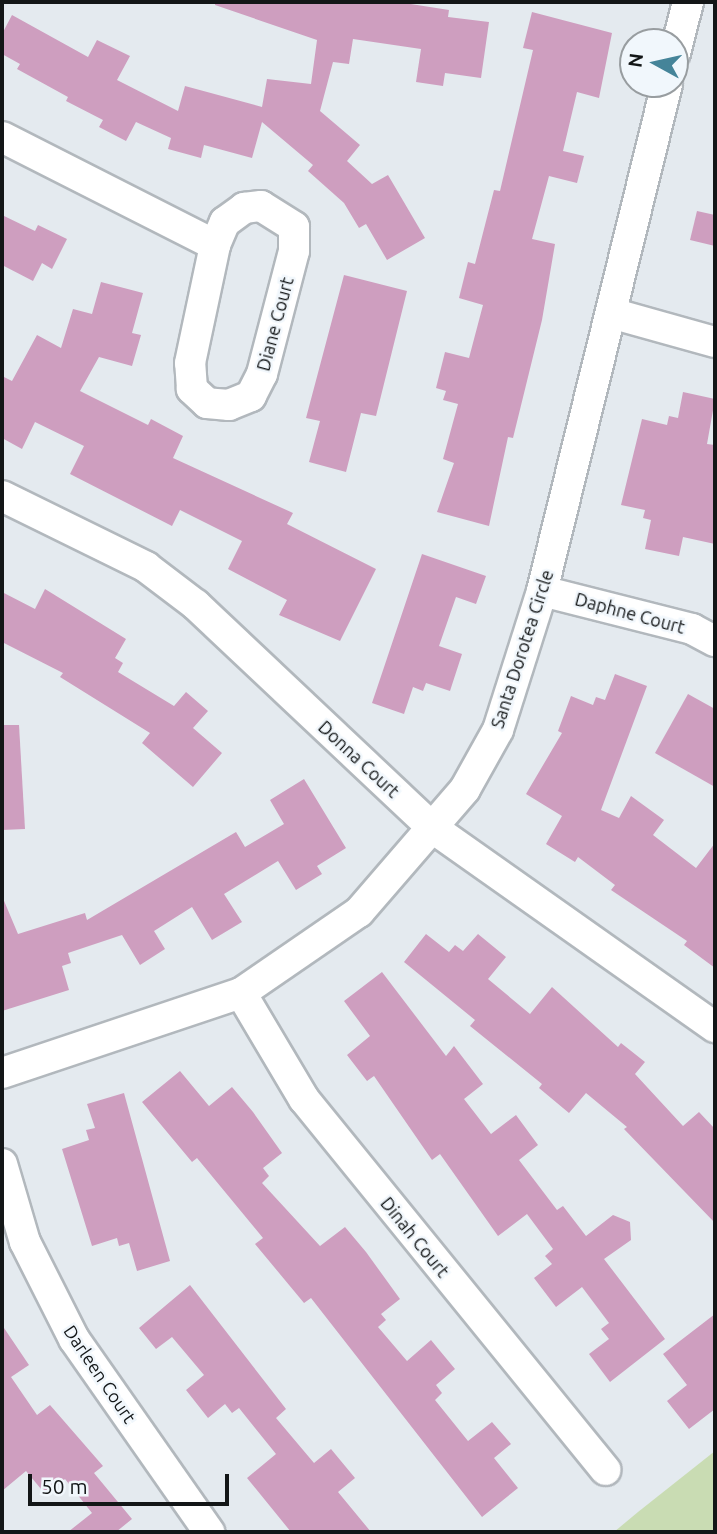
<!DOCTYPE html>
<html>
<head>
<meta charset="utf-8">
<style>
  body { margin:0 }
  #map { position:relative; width:717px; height:1534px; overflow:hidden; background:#e4eaef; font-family:Ubuntu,sans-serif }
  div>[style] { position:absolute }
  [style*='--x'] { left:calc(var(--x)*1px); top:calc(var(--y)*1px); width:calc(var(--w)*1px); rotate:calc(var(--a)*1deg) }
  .green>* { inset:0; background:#c9dcb3 }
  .building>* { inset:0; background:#ce9ebf }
  .roads { filter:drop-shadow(2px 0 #b2b8bd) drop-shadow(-2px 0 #b2b8bd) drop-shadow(0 2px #b2b8bd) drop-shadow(0 -2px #b2b8bd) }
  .minor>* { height:30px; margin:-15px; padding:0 15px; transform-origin:15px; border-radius:15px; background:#fff }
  span { translate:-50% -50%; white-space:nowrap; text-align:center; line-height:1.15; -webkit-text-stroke:5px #f1f7fc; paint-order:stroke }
  .street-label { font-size:18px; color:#131617 }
  .frame { position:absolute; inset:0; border:4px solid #131617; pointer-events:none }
  .north { position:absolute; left:619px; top:28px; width:70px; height:70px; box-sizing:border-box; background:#f1f7fc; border:2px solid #989da0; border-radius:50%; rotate:278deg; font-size:19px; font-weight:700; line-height:28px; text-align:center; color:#131617 }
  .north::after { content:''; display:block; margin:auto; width:24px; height:32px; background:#458499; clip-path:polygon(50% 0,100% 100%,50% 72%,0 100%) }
  .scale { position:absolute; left:28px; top:1474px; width:201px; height:32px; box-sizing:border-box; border:4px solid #131617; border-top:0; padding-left:9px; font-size:21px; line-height:24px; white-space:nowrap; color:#131617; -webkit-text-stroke:5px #f1f7fc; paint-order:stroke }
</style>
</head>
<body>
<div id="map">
  <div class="green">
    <div style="clip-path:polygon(715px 1451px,715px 1532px,614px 1532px,638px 1512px)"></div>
  </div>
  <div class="building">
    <div style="clip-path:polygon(215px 2px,398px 2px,449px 10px,448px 17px,489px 22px,481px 78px,445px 73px,443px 86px,416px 82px,421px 49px,353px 39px,349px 64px,333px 62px,320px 111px,360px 145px,347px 161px,372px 184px,388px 175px,425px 238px,387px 260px,366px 224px,359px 228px,344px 203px,308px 171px,313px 165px,262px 122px,252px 158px,204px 145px,201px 158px,168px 149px,171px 138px,136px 122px,126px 141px,99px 127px,103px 120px,66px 101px,68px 97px,17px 69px,20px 64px,2px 54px,2px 34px,12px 15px,88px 57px,97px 40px,130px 56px,117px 80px,178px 111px,185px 86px,262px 107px,267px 79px,311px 84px,317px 40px,215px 5px)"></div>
    <div style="clip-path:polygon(532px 12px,612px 33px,599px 98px,577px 92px,563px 151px,584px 156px,577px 183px,549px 176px,532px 239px,555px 244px,542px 320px,513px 438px,508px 437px,489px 526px,437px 512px,454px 463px,443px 459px,458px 404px,443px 400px,446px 391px,436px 388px,445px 352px,469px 358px,483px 305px,459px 298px,468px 262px,475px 264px,494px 190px,500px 191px,533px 50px,523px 48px)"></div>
    <div style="clip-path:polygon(697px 211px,715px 215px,715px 246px,690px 240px)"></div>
    <div style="clip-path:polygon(2px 215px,35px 231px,38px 225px,67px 239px,52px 269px,42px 263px,33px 281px,2px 265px)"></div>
    <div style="clip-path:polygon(344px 275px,407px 291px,376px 416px,361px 413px,346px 472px,309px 462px,320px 421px,306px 418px)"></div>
    <div style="clip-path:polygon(101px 282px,143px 293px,132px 333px,141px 335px,132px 366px,99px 357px,80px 391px,148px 425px,151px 419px,183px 436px,173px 458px,293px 513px,287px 524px,376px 569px,340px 641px,279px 615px,287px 600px,228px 569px,242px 541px,180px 510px,172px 526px,70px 474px,84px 446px,35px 422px,22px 449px,2px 438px,2px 376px,12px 381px,37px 335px,61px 348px,73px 309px,92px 314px)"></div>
    <div style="clip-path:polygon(683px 392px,715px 399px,707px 444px,715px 445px,715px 544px,683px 537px,679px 556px,645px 549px,651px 520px,643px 518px,645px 510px,621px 505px,642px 419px,667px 425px,669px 416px,678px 418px)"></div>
    <div style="clip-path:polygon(422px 554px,486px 576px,476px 604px,456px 597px,439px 646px,462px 654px,450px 691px,426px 683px,423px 691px,413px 687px,404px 714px,372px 703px)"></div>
    <div style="clip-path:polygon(45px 589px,126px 639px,115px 658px,123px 663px,118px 672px,174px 706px,186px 692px,208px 711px,193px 728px,222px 753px,193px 787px,142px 743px,150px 733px,60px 677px,63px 673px,2px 642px,2px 592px,35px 609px)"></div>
    <div style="clip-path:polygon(615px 674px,647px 686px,601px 810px,619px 818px,631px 796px,664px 820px,653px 835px,696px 868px,715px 843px,715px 968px,684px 945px,687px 941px,611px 890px,615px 885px,578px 857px,575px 862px,546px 844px,562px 816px,526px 794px,562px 733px,558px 731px,571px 696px,593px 705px,596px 697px,605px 700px)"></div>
    <div style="clip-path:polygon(688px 694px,715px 709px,715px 787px,655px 753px)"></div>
    <div style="clip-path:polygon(2px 725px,19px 725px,25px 829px,2px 830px)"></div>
    <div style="clip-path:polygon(304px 779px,346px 848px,317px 866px,322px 874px,296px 890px,278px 861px,224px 894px,242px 922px,212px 940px,192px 907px,154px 931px,165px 949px,140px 965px,122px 935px,68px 953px,71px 963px,62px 966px,69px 990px,2px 1011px,2px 896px,18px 934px,85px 913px,87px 920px,236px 832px,245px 847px,284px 824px,270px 800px)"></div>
    <div style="clip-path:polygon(426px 934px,449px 952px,455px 945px,463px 951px,478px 934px,506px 957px,488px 979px,530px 1014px,552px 987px,618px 1047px,621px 1043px,645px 1062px,635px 1074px,683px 1126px,699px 1112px,715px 1129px,715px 1223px,624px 1129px,627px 1127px,586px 1093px,569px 1113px,539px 1088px,542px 1084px,470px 1026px,475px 1020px,404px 962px)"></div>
    <div style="clip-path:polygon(382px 972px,446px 1056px,454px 1046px,483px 1084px,464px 1099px,491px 1134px,516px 1115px,538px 1145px,519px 1160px,557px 1210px,563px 1206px,586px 1236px,613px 1215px,630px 1222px,631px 1240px,604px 1259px,665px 1339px,610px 1382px,589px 1354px,609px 1339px,601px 1329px,609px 1323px,582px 1287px,556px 1307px,534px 1278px,552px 1264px,545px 1256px,553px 1249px,527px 1214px,498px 1236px,440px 1154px,432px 1160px,374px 1076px,367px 1081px,347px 1055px,370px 1036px,344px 1001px)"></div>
    <div style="clip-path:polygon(180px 1071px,209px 1106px,232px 1087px,253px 1112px,282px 1153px,263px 1168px,269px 1176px,262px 1183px,320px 1246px,345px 1227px,366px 1252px,400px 1299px,381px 1314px,386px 1320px,378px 1327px,407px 1361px,431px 1340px,455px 1369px,436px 1385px,442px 1393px,435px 1400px,468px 1441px,492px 1422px,511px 1444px,494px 1458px,518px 1488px,482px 1517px,311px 1298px,304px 1303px,255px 1244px,263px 1238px,197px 1158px,192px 1162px,142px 1102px)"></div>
    <div style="clip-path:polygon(124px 1093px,170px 1261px,137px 1271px,129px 1243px,119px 1246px,117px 1238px,92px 1246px,62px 1149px,89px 1140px,86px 1130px,95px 1128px,87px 1104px)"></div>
    <div style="clip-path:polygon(190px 1285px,286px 1409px,276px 1418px,314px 1463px,331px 1449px,355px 1478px,338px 1492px,371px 1532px,291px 1532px,247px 1478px,276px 1454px,239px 1408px,232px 1413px,225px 1404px,208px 1418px,186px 1390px,204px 1375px,172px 1337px,156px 1349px,139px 1328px)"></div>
    <div style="clip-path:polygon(715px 1314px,715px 1409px,689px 1429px,667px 1401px,687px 1385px,663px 1354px)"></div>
    <div style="clip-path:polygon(2px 1325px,29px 1365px,11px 1377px,37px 1415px,50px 1405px,103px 1466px,94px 1473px,132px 1519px,116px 1532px,68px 1532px,92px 1513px,65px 1479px,46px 1495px,26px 1471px,2px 1491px)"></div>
  </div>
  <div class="roads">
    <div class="minor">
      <div style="--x:675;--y:53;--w:53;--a:-75.7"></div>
      <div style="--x:2;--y:137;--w:239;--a:26.9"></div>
      <div style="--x:261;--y:206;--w:39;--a:32"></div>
      <div style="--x:294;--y:227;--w:24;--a:90"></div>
      <div style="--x:294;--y:251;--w:127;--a:104.6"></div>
      <div style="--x:262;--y:374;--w:25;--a:117"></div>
      <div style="--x:251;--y:396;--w:24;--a:158"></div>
      <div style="--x:229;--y:405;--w:22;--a:-175"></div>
      <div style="--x:207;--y:403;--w:21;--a:-137"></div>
      <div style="--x:192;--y:389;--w:26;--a:-94"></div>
      <div style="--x:190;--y:363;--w:121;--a:-78"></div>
      <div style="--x:215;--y:245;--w:25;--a:-67"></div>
      <div style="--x:225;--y:222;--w:24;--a:-36"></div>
      <div style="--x:244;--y:208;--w:17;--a:-7"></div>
      <div style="--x:611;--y:313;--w:108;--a:15.6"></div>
      <div style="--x:2;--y:496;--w:161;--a:26.2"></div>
      <div style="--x:146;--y:567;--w:63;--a:37.2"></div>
      <div style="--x:196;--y:605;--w:327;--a:43.3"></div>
      <div style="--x:434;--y:829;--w:344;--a:35.2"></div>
      <div style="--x:542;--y:591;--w:155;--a:14.2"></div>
      <div style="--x:692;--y:629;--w:26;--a:28"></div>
      <div style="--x:241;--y:993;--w:123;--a:59.3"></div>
      <div style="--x:304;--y:1099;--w:478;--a:50.9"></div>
      <div style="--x:2;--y:1073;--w:252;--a:-18.5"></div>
      <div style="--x:241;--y:993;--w:143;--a:-34.5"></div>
      <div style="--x:359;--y:912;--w:162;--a:-49.2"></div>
      <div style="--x:465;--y:789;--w:68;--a:-60.8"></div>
      <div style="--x:498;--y:730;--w:146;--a:-72.4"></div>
      <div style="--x:542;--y:591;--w:522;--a:-76.15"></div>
      <div style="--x:2;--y:1164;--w:81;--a:73.6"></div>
      <div style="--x:25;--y:1242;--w:109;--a:63.2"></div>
      <div style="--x:74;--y:1339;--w:236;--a:55"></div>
    </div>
  </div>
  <div class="street-label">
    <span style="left:275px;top:324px;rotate:-75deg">Diane Court</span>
    <span style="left:630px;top:613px;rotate:15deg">Daphne Court</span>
    <span style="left:522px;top:649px;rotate:-72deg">Santa Dorotea Circle</span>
    <span style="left:359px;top:759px;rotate:43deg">Donna Court</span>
    <span style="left:415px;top:1237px;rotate:51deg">Dinah Court</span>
    <span style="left:100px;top:1374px;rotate:56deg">Darleen Court</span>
  </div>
  <div class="frame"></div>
  <div class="north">N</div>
  <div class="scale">50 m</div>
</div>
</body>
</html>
